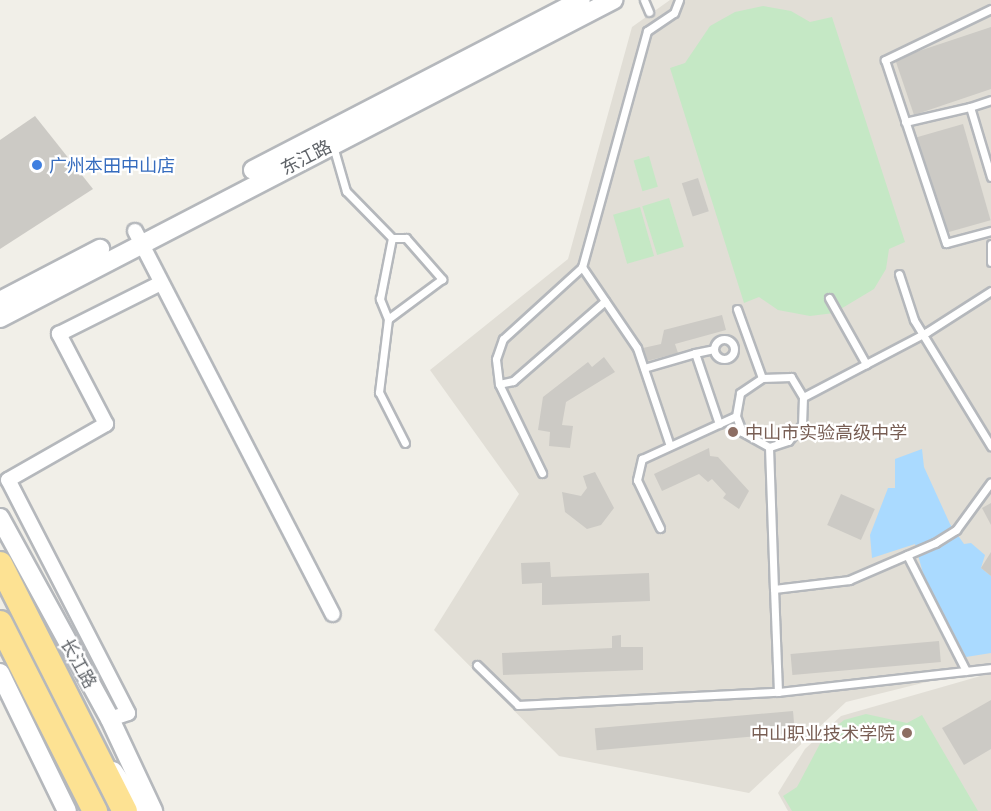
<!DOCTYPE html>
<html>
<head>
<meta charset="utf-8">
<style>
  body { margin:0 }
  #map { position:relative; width:991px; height:811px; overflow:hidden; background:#f1efe8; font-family:Commissioner,"Noto Sans SC",sans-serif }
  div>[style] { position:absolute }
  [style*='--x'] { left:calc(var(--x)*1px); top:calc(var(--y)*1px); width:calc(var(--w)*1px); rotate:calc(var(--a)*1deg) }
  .education>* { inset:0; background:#e1ded6 }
  .green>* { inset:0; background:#c5e8c5; transform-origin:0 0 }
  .water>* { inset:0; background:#aadaff }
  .building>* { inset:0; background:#cccac5; transform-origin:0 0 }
  .roads { filter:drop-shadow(2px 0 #b5b8bc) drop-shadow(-2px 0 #b5b8bc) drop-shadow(0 2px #b5b8bc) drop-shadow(0 -2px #b5b8bc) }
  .lane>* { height:7px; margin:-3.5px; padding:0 3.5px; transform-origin:3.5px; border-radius:3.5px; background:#fff }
  .lane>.ring { margin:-3.5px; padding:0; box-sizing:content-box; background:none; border:7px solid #fff; border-radius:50% }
  .street>* { height:14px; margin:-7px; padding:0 7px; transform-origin:7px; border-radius:7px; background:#fff }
  .secondary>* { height:18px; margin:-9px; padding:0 9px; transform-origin:9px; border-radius:9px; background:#fff }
  .highway>* { height:24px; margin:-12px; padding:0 12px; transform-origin:12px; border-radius:12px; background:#fde293 }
  .dots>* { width:16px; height:16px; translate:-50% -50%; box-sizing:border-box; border:3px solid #fff; border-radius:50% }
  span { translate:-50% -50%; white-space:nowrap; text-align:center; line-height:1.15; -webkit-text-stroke:4.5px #fff; paint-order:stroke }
  .street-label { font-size:18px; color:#5f6368 }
  .shop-label { font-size:18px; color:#366cbe }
  .left { translate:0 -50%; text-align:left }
  .education-label { font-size:18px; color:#785e54 }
  .right { translate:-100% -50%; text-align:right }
</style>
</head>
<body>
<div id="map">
  <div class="education">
    <div style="clip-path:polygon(670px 0,991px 0,991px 666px,846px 702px,749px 793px,559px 756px,434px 630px,519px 494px,430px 370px,568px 259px,632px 27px)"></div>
    <div style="clip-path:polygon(991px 673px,991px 811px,788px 811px,778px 793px,805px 749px,841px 716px)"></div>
  </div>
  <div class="green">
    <div style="clip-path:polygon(763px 6px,791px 11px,810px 22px,832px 17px,905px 242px,889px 249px,886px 269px,874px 289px,834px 313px,810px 316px,778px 310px,759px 297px,744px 303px,670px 68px,685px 63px,710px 26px,735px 12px)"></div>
    <div style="left:649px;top:156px;width:32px;height:16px;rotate:74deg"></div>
    <div style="left:669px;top:198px;width:51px;height:28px;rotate:73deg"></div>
    <div style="left:640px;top:207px;width:51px;height:28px;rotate:74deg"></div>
    <div style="clip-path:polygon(866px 714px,907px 723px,922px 715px,978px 811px,792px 811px,783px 796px,797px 787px,823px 738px,844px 720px)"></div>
  </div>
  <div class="water">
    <div style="clip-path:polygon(922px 449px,924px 467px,950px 524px,964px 544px,971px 543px,985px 555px,981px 568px,991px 576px,991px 653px,966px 657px,924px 577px,915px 544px,872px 558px,870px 535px,888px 488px,895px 488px,895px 459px)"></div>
  </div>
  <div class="building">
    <div style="clip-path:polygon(991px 27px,991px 89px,914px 115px,895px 59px)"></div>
    <div style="clip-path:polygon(35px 116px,93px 189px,0 249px,0 140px)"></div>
    <div style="left:963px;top:124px;width:100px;height:48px;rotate:74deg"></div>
    <div style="left:698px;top:178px;width:35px;height:17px;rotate:72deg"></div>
    <div style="clip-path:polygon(722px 315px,726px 330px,675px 344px,678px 353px,647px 361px,643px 348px,661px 344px,664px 330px)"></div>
    <div style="clip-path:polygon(604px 357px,615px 372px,566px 402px,562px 425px,573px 426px,570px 448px,549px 446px,550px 432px,538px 430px,543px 397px,588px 362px,592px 367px)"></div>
    <div style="clip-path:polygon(709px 448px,710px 456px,718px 457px,749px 491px,739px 509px,723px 498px,726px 494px,712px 479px,708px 482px,699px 474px,662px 491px,654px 474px)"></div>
    <div style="clip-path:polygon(595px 472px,614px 508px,601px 525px,587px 529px,565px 512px,562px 492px,581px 496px,587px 488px,583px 476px)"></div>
    <div style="left:841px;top:494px;width:37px;height:34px;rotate:24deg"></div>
    <div style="clip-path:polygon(991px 503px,991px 525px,982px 508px)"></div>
    <div style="clip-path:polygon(991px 552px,991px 576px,981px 568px)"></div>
    <div style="clip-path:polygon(550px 562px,551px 577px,649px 573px,650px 601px,542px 605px,542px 583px,522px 584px,521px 563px)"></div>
    <div style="clip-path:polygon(621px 635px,621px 647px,643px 647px,643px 670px,503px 675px,502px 653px,612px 648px,612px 636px)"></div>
    <div style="left:939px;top:641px;width:21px;height:149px;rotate:85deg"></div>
    <div style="clip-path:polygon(991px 700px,991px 749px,964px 765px,942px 728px)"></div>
    <div style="left:793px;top:711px;width:22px;height:199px;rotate:85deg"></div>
  </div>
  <div class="roads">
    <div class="lane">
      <div style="--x:644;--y:0;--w:13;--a:67"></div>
      <div style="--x:991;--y:9;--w:118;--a:154.3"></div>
      <div style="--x:885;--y:60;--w:193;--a:71.6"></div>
      <div style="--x:946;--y:243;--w:47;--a:-14.9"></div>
      <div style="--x:970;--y:107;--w:22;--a:-18"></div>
      <div style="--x:905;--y:122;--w:67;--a:-13"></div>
      <div style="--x:970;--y:107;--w:73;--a:73.3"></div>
      <div style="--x:333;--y:146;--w:47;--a:73.9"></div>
      <div style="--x:346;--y:191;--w:66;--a:45.6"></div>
      <div style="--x:392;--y:238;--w:14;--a:0"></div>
      <div style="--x:406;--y:238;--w:55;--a:48.7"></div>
      <div style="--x:442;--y:279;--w:67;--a:143.5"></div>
      <div style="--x:388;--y:319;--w:74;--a:97"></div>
      <div style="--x:379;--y:392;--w:57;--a:63"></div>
      <div style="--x:991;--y:244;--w:18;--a:90"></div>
      <div style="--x:582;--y:267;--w:98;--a:55.8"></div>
      <div style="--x:637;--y:348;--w:103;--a:71.4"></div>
      <div style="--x:899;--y:274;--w:48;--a:71.9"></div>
      <div style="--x:914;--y:320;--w:148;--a:58.6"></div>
      <div style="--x:991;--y:291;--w:76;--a:147.4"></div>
      <div style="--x:927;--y:332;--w:140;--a:152.3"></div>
      <div style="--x:803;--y:397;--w:28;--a:92"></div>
      <div style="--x:802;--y:425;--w:21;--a:131"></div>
      <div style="--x:788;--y:441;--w:20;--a:162"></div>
      <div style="--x:769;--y:447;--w:142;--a:88"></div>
      <div style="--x:774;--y:589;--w:76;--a:-6.8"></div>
      <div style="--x:849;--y:580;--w:94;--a:-23.3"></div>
      <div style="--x:935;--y:543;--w:25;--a:-32"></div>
      <div style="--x:956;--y:530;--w:59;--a:-53.9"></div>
      <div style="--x:829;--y:298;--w:76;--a:60.7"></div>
      <div style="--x:605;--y:301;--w:122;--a:139"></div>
      <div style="--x:513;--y:381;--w:14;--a:168"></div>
      <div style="--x:499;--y:384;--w:25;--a:-97"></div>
      <div style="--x:496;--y:359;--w:21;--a:-71"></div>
      <div style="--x:503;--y:339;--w:107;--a:-42.3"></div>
      <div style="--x:582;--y:267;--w:245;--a:-74.6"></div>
      <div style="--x:647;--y:31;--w:32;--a:-34"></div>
      <div style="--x:674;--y:13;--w:14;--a:-69"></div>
      <div style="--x:737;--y:309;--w:73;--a:70.1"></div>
      <div style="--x:762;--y:378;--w:29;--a:-2"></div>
      <div style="--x:791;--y:377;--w:23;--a:59"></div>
      <div style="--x:388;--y:319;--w:22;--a:-112"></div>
      <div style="--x:380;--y:299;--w:62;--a:-78.9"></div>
      <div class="ring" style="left:714px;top:339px;width:13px;height:13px"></div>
      <div style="--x:695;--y:353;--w:19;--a:-12"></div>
      <div style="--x:644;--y:368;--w:53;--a:-16.4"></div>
      <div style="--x:695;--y:353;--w:75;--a:71.3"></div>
      <div style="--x:499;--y:384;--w:99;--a:64.2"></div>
      <div style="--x:736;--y:416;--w:23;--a:-80"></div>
      <div style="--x:740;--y:393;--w:27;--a:-34"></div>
      <div style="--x:660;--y:528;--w:53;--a:-115.6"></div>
      <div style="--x:637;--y:480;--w:22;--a:-77"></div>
      <div style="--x:642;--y:459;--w:103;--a:-24.6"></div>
      <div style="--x:736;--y:416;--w:17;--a:69"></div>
      <div style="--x:742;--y:432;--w:31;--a:29"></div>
      <div style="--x:907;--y:555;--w:130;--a:63"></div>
      <div style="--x:477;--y:665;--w:57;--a:44.3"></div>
      <div style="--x:518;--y:705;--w:260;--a:-2.9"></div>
      <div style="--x:778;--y:692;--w:103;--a:-92.2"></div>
      <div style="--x:778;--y:692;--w:214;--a:-6.4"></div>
    </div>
    <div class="street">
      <div style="--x:135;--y:231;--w:431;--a:62.7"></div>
      <div style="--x:110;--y:719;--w:19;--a:-18"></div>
      <div style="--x:128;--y:713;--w:262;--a:-117.2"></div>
      <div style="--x:8;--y:480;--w:113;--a:-29.7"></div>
      <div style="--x:106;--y:424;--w:102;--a:-117.6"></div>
      <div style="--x:59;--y:334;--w:114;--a:-26.6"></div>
    </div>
    <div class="secondary">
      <div style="--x:253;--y:170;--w:369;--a:-27.4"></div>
      <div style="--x:0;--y:301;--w:113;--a:-27.5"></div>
      <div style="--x:0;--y:318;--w:691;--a:-27.42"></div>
      <div style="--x:0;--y:518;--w:229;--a:61.3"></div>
      <div style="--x:110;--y:719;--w:102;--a:64.9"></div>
      <div style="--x:0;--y:673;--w:153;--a:64.1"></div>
      <div style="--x:113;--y:771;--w:49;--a:55"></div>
    </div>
    <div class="highway">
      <div style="--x:0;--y:564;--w:277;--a:63.2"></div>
      <div style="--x:0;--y:623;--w:211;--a:63.2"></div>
    </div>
  </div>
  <div class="dots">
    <div style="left:37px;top:165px;background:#3f7fe0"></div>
    <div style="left:733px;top:432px;background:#8d6e63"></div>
    <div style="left:907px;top:733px;background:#8d6e63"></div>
  </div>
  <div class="street-label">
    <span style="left:306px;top:157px;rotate:-27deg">东江路</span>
    <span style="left:79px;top:663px;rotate:61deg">长江路</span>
  </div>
  <div class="shop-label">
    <span class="left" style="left:49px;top:165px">广州本田中山店</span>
  </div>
  <div class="education-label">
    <span class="left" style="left:745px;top:432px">中山市实验高级中学</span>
    <span class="right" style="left:895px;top:733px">中山职业技术学院</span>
  </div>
</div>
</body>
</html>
